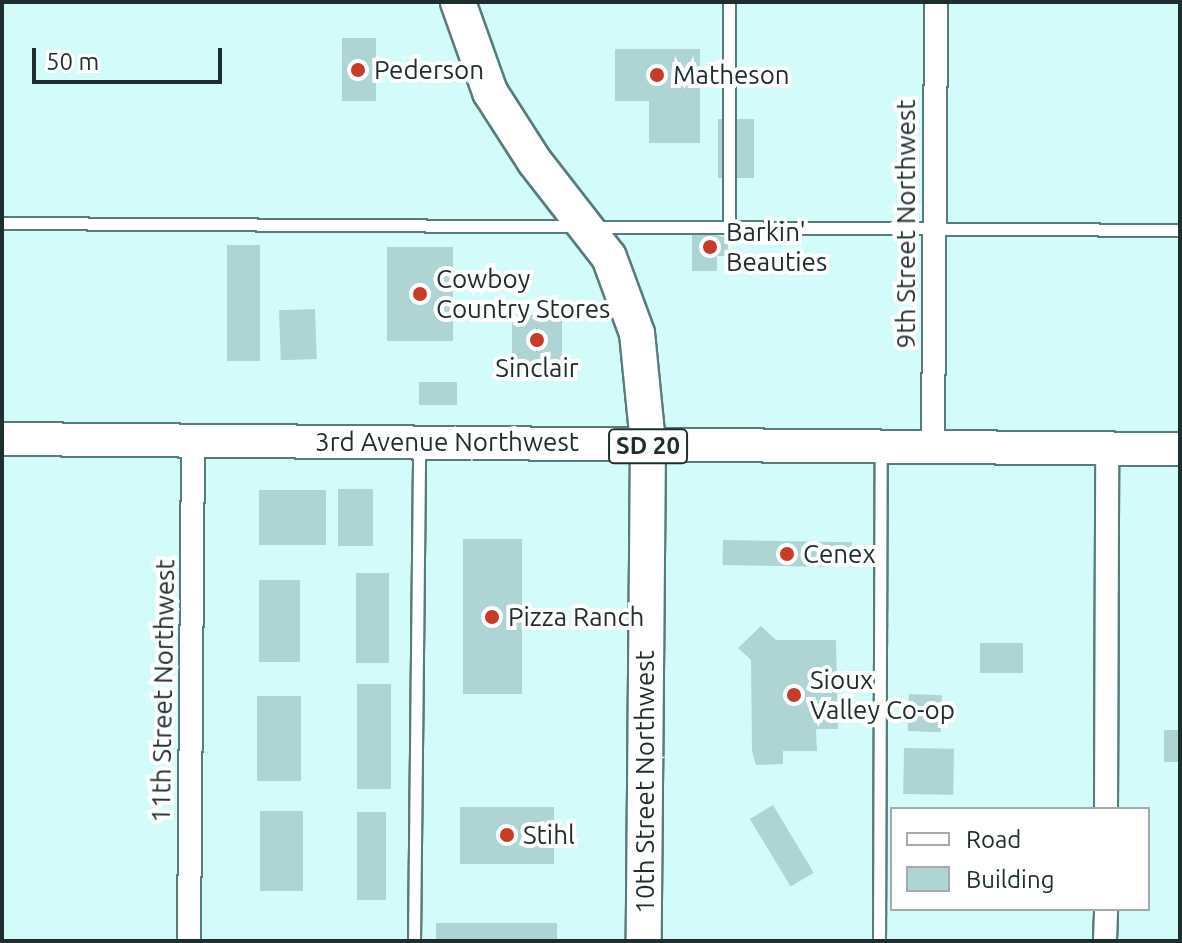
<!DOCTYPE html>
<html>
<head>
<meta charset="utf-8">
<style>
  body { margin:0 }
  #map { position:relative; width:1182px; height:943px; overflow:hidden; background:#d3fbfa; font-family:Ubuntu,sans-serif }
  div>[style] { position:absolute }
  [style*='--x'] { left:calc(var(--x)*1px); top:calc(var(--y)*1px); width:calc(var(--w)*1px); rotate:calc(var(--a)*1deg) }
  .building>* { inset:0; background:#aed5d4; transform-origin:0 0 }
  .roads { filter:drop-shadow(2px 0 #587c7c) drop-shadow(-2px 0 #587c7c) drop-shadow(0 2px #587c7c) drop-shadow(0 -2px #587c7c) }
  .lane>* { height:11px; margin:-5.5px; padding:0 5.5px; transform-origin:5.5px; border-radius:5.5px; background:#fff }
  .street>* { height:22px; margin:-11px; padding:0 11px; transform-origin:11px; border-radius:11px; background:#fff }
  .secondary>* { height:32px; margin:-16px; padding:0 16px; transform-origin:16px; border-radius:16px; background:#fff }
  .primary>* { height:34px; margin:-17px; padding:0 17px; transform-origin:17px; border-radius:17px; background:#fff }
  .dots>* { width:22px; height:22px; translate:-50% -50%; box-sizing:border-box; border:4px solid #fff; border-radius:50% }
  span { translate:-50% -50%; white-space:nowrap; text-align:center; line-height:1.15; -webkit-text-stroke:8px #fff; paint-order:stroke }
  .shield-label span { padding:2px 6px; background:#fff; border:2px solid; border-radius:6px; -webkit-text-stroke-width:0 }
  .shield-label { font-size:24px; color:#1e2d2d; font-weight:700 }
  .poi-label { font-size:26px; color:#1e2d2d }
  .left { translate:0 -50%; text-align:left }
  .street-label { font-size:26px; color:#1e2d2d }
  .frame { position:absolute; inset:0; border:4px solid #1e2d2d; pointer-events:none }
  .legend { position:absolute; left:890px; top:807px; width:260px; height:104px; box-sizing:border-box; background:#fff; border:2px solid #a5abab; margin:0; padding:10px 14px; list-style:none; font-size:24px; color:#1e2d2d }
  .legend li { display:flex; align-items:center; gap:16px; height:40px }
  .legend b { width:40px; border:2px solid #a5abab }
  .scale { position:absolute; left:32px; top:48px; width:190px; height:36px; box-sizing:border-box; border:4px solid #1e2d2d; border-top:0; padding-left:10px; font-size:24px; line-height:28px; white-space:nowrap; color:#1e2d2d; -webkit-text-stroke:6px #fff; paint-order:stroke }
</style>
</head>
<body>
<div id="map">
  <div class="building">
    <div style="left:342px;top:38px;width:34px;height:63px"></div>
    <div style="clip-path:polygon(615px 49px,700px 49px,700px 143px,649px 143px,649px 101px,615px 101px)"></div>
    <div style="left:718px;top:119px;width:36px;height:59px"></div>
    <div style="clip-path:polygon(692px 232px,728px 237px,728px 256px,717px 256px,717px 271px,692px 271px)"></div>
    <div style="left:227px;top:245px;width:33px;height:116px"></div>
    <div style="left:387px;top:247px;width:66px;height:94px"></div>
    <div style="left:315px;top:309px;width:50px;height:36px;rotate:88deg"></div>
    <div style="left:512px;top:315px;width:50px;height:50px"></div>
    <div style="left:419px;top:382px;width:38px;height:23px"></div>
    <div style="left:338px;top:489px;width:35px;height:57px"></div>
    <div style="left:326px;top:490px;width:55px;height:67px;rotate:90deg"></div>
    <div style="left:463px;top:539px;width:59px;height:155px"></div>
    <div style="left:723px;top:540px;width:129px;height:25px;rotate:1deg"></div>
    <div style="left:356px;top:573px;width:33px;height:90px"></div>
    <div style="left:259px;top:580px;width:41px;height:82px"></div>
    <div style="clip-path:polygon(761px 626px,776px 640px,836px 640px,838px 729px,816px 729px,817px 751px,783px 751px,783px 764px,756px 765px,752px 751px,751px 660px,738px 648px)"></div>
    <div style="left:980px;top:643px;width:43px;height:30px"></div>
    <div style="left:357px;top:684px;width:34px;height:105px"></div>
    <div style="left:909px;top:694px;width:33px;height:37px;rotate:2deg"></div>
    <div style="left:257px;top:696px;width:44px;height:85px"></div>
    <div style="left:1164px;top:730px;width:16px;height:32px"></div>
    <div style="left:904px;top:748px;width:50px;height:46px;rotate:1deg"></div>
    <div style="left:773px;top:805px;width:79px;height:27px;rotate:59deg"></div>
    <div style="left:460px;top:807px;width:94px;height:57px"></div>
    <div style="left:260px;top:811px;width:43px;height:80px"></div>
    <div style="left:357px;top:812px;width:29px;height:88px"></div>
    <div style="left:436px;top:923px;width:121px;height:18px"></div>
  </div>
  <div class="roads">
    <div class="lane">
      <div style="--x:729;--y:2;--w:225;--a:90"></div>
      <div style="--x:2;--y:223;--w:1178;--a:0.34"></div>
      <div style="--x:414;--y:941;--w:494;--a:-89.4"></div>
      <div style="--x:879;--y:941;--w:491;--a:-89.8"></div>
    </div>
    <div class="street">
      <div style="--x:933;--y:447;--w:445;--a:-89.6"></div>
      <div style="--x:1106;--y:809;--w:361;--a:-89.8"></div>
      <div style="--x:189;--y:941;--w:500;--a:-89.54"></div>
      <div style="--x:1105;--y:941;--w:32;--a:-88"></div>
    </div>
    <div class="secondary">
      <div style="--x:2;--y:439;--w:1178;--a:0.49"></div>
    </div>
    <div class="primary">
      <div style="--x:458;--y:2;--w:96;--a:70.4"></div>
      <div style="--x:490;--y:92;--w:83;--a:57.3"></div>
      <div style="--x:535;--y:162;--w:120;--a:52.1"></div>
      <div style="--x:609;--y:257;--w:81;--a:69.8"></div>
      <div style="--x:637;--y:333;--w:111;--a:84.3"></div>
      <div style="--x:648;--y:443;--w:498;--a:90.5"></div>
    </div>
  </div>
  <div class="dots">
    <div style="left:358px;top:70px;background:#c73b28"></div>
    <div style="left:657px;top:75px;background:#c73b28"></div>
    <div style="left:710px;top:247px;background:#c73b28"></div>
    <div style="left:420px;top:294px;background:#c73b28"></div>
    <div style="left:537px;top:340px;background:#c73b28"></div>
    <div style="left:787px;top:554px;background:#c73b28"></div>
    <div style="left:492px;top:617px;background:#c73b28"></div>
    <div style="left:794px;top:695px;background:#c73b28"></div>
    <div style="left:507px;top:835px;background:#c73b28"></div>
  </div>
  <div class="shield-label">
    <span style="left:648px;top:446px">SD 20</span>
  </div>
  <div class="poi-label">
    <span class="left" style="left:374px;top:70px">Pederson</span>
    <span class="left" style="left:673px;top:75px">Matheson</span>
    <span class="left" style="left:726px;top:247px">Barkin'<br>Beauties</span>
    <span class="left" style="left:436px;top:294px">Cowboy<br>Country Stores</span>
    <span style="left:537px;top:368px">Sinclair</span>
    <span class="left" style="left:803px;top:554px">Cenex</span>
    <span class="left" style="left:508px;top:617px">Pizza Ranch</span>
    <span class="left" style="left:810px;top:695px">Sioux<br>Valley Co-op</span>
    <span class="left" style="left:523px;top:835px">Stihl</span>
  </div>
  <div class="street-label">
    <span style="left:906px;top:224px;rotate:-90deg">9th Street Northwest</span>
    <span style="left:447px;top:442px">3rd Avenue Northwest</span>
    <span style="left:163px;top:691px;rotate:-89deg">11th Street Northwest</span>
    <span style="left:645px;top:782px;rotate:-90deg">10th Street Northwest</span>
  </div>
  <div class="frame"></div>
  <ul class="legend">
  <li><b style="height:10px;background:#fff"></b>Road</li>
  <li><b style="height:22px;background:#aed5d4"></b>Building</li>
  </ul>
  <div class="scale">50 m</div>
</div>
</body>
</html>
